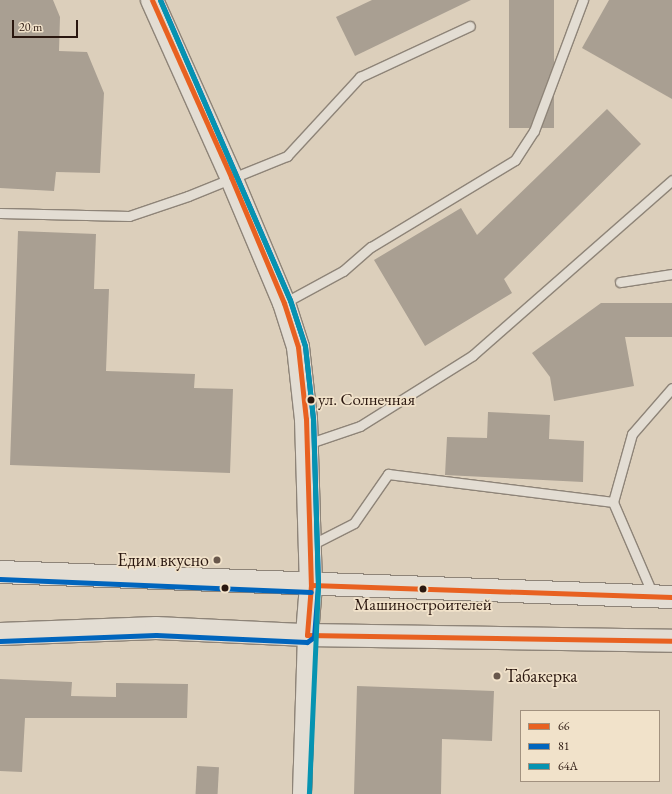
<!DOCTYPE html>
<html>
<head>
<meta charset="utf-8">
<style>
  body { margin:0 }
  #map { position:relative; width:672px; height:794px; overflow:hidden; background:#dccfbb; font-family:"EB Garamond",serif }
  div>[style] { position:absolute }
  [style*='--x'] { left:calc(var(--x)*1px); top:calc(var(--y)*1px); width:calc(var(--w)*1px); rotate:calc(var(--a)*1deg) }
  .building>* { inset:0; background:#a99f92; transform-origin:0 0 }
  .roads { filter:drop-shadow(1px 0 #8e8478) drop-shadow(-1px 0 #8e8478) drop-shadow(0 1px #8e8478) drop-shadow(0 -1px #8e8478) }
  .lane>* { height:9px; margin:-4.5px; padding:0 4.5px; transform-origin:4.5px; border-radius:4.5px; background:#e3ddd3 }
  .street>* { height:18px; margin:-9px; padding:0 9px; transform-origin:9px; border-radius:9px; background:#e3ddd3 }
  .secondary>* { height:22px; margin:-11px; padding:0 11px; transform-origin:11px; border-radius:11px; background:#e3ddd3 }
  .bus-1>* { height:5px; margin:-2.5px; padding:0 2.5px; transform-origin:2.5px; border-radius:2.5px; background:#e86121 }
  .bus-2>* { height:5px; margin:-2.5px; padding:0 2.5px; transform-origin:2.5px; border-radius:2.5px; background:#0065bd }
  .bus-3>* { height:5px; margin:-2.5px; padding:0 2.5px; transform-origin:2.5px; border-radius:2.5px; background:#0693b1 }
  .dots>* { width:11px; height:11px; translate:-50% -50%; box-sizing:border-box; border:2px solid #f1e2ca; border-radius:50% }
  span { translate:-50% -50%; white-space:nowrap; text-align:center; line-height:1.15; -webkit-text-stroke:3.5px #f1e2ca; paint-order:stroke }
  .bus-label { font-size:17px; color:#2a170f }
  .left { translate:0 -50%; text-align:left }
  .poi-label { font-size:18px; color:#2a170f }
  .right { translate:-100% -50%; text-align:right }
  .legend { position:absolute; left:520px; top:710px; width:140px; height:72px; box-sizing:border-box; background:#f1e2ca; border:1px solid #a1917f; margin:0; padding:5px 7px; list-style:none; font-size:12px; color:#2a170f }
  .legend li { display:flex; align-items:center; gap:8px; height:20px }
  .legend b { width:20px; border:1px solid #a1917f }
  .scale { position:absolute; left:12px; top:20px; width:66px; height:18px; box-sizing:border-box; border:2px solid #2a170f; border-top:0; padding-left:5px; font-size:12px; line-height:14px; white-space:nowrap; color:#2a170f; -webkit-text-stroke:3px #f1e2ca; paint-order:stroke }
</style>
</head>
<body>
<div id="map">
  <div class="building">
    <div style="clip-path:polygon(0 0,53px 0,60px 17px,59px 51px,87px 52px,104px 93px,100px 173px,56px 172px,54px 191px,0 188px)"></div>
    <div style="clip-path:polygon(372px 0,471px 0,355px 56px,336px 17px)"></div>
    <div style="left:509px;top:0;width:45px;height:128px"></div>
    <div style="clip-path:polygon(609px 0,672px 0,672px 99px,582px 48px)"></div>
    <div style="clip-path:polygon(607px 109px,641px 144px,504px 279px,512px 293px,425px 346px,374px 260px,461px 208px,477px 235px)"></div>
    <div style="clip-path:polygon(18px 231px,96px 234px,94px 289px,109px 289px,106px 371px,195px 374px,194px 388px,233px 389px,230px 473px,10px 465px)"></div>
    <div style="clip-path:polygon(601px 303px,672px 303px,672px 337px,625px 337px,634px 386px,554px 401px,550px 377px,532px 353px)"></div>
    <div style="clip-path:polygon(488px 412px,550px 415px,549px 439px,584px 441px,583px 482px,445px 475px,447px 437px,487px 438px)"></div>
    <div style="clip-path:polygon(0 679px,72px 682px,71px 696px,116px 697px,116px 683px,188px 684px,187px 718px,25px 718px,22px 772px,0 771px)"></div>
    <div style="clip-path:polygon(357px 686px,494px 691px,492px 741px,442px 739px,441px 794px,354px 794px)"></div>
    <div style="left:197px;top:766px;width:22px;height:28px;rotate:3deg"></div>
  </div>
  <div class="roads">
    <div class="lane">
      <div style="--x:0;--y:213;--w:129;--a:1.3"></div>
      <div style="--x:129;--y:216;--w:62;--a:-18.7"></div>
      <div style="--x:188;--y:196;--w:107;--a:-22"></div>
      <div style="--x:287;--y:156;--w:108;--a:-47.3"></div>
      <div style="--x:360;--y:77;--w:121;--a:-24.9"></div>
      <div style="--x:620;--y:282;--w:53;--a:-8.7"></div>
      <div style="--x:284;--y:303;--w:67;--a:-28.5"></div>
      <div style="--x:343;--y:271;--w:37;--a:-41"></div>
      <div style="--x:371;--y:247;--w:168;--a:-31.1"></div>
      <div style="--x:515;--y:160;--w:35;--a:-57"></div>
      <div style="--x:534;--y:131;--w:140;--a:-69.5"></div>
      <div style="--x:307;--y:444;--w:56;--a:-18.8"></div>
      <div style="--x:360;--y:426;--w:133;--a:-32.1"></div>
      <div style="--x:473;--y:355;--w:265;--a:-41.3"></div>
      <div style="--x:311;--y:545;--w:48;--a:-27.1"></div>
      <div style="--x:354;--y:523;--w:60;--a:-55.2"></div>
      <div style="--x:388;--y:474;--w:227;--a:7.1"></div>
      <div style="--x:653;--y:595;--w:101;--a:-113.3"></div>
      <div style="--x:613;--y:502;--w:71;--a:-74.4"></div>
      <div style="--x:632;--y:434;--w:61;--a:-49"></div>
    </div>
    <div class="street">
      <div style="--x:302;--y:794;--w:159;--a:-88.2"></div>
    </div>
    <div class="secondary">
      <div style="--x:152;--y:0;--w:194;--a:65.9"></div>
      <div style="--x:231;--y:177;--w:137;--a:67.2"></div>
      <div style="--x:284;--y:303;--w:46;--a:72.3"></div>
      <div style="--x:298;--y:347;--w:72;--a:83.7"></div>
      <div style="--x:306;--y:419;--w:166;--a:88.3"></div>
      <div style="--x:311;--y:585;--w:50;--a:94.6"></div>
      <div style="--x:0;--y:572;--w:672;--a:2.13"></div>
      <div style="--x:0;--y:634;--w:156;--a:-2.2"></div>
      <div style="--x:156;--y:628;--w:151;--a:2.7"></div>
      <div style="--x:307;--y:635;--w:365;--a:0.9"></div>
    </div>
  </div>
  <div class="bus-1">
    <div style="--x:152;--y:0;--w:194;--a:65.9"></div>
    <div style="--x:231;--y:177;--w:137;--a:67.2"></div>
    <div style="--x:284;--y:303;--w:46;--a:72.3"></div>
    <div style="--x:298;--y:347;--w:72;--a:83.7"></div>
    <div style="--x:306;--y:419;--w:166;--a:88.3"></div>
    <div style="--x:311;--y:585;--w:50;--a:94.6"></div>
    <div style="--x:307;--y:635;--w:365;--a:0.9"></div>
    <div style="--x:311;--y:585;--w:361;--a:1.9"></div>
  </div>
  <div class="bus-2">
    <div style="--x:0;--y:579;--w:311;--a:2.4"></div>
    <div style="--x:0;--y:641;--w:156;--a:-2.2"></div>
    <div style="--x:156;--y:635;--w:151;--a:2.7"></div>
    <div style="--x:307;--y:642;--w:9;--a:-36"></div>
    <div style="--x:314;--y:637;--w:52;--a:-85.6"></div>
    <div style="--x:318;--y:585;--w:166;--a:-91.7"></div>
    <div style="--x:313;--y:419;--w:73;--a:-96.3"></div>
    <div style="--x:305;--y:346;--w:48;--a:-108.1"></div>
    <div style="--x:290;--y:300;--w:327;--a:-113.4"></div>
  </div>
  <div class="bus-3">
    <div style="--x:160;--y:0;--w:327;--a:66.6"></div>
    <div style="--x:290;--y:300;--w:48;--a:71.9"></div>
    <div style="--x:305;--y:346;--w:73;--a:83.7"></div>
    <div style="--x:313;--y:419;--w:166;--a:88.3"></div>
    <div style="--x:318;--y:585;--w:209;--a:92.5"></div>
  </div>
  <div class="dots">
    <div style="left:311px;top:400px;background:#2a170f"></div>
    <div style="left:217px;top:560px;background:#68574b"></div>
    <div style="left:225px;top:588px;background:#2a170f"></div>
    <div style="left:423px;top:589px;background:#2a170f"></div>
    <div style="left:497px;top:676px;background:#68574b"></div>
  </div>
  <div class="bus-label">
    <span class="left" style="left:318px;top:400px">ул. Солнечная</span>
    <span style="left:423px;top:605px">Машиностроителей</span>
  </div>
  <div class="poi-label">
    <span class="right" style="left:209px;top:560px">Едим вкусно</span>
    <span class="left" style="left:505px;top:676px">Табакерка</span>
  </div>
  <ul class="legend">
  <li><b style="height:5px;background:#e86121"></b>66</li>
  <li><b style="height:5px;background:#0065bd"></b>81</li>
  <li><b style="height:5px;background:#0693b1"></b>64А</li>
  </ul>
  <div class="scale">20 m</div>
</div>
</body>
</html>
